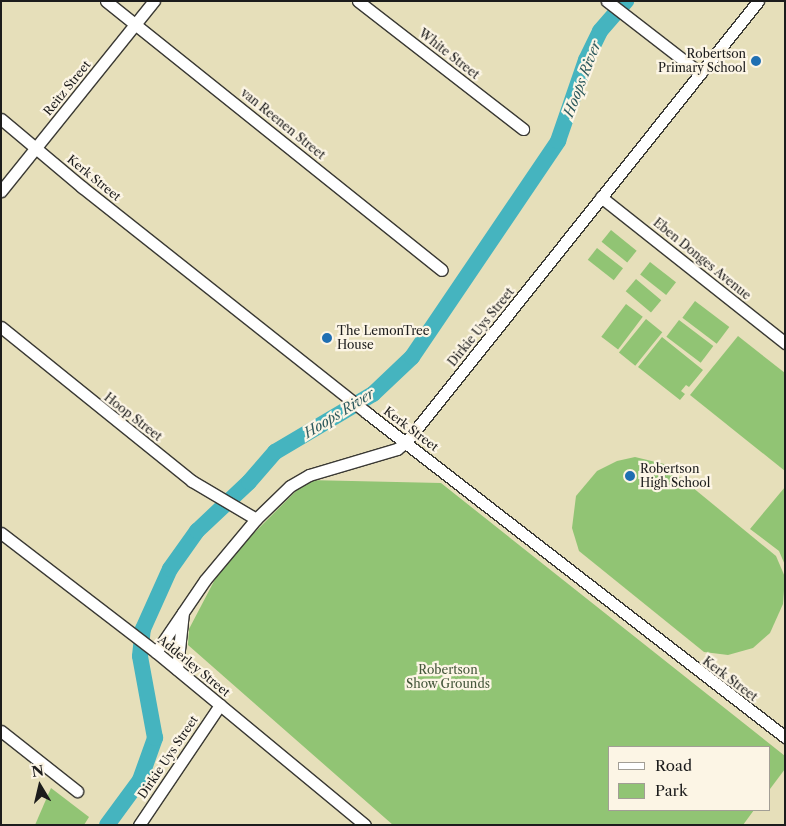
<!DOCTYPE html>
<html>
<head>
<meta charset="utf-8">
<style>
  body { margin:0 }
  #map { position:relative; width:786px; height:826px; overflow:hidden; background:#e6dfba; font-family:"Libre Caslon Text",serif }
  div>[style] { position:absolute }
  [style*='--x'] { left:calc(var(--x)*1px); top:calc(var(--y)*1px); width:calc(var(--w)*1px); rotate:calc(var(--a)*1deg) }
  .green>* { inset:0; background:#91c474; transform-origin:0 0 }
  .river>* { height:16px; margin:-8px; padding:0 8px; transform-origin:8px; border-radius:8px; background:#45b4bf }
  .roads { filter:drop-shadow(1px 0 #3a3934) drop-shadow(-1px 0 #3a3934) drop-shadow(0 1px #3a3934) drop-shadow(0 -1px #3a3934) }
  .minor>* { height:11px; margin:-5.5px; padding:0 5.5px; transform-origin:5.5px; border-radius:5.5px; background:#fff }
  .dots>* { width:14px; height:14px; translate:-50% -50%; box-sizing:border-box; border:2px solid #fcf5e5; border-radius:50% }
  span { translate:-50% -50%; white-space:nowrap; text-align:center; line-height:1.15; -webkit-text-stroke:4.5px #fcf5e5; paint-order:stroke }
  .street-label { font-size:12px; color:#1c1c1c }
  .poi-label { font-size:12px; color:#1c1c1c }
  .right { translate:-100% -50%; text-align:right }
  .left { translate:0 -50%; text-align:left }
  .park-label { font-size:12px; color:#45573b }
  .water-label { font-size:14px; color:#2c595d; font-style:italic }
  .frame { position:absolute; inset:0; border:2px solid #1c1c1c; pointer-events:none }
  .legend { position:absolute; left:608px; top:746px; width:162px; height:65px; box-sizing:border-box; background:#fcf5e5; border:1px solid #a29e95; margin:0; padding:6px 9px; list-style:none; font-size:15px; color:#1c1c1c }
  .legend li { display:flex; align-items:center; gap:10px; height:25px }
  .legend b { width:25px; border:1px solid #a29e95 }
  .north { position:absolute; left:15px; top:761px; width:50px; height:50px; -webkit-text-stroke:4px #fcf5e5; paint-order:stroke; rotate:351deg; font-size:14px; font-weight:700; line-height:20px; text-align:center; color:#1c1c1c }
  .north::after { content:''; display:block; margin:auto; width:18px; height:22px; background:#1c1c1c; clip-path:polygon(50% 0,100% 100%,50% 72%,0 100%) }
</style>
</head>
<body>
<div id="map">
  <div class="green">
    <div style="left:611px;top:230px;width:33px;height:15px;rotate:39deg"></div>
    <div style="left:597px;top:248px;width:33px;height:15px;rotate:38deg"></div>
    <div style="left:650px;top:262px;width:33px;height:16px;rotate:38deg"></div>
    <div style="left:636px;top:279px;width:33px;height:16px;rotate:40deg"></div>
    <div style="left:695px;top:301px;width:43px;height:21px;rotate:37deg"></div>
    <div style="left:626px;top:304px;width:21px;height:41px;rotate:37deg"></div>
    <div style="left:646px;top:319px;width:21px;height:43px;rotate:39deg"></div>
    <div style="left:679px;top:320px;width:43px;height:21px;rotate:37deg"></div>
    <div style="clip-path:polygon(738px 336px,785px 373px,785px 471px,690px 395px)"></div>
    <div style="clip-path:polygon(662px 337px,703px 370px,689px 387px,686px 385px,681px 391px,685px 394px,680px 400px,638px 367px)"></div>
    <div style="clip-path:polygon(635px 457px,664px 464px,776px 556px,785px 577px,783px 604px,770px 633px,753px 648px,728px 655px,704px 652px,579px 551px,572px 528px,576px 496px,597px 471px,617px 461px)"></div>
    <div style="clip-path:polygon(307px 480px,441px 483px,785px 756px,785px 769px,770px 789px,770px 747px,610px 747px,610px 810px,754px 810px,743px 825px,393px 825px,188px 645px,189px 629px,223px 564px)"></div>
    <div style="clip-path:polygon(785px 487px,785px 565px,779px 551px,750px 529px)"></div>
    <div style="clip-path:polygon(51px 788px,89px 817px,84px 825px,35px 825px)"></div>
  </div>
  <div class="river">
    <div style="--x:107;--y:825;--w:56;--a:-53.7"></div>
    <div style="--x:140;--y:780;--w:45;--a:-70.3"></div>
    <div style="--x:155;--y:738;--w:83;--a:-100.4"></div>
    <div style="--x:140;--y:656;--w:27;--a:-84"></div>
    <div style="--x:143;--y:629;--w:66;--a:-65.8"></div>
    <div style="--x:170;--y:569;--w:47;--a:-54.6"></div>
    <div style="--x:197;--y:531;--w:71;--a:-43.3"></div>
    <div style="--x:249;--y:482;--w:40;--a:-49"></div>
    <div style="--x:275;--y:452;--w:114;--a:-30.6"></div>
    <div style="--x:373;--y:394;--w:54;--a:-43.5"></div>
    <div style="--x:412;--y:357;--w:261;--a:-55.9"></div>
    <div style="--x:558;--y:141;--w:86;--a:-70.9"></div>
    <div style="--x:586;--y:60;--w:32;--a:-64"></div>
    <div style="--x:600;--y:31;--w:40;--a:-49"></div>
  </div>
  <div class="roads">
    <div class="minor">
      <div style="--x:106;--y:1;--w:430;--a:38.7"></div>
      <div style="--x:358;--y:1;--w:209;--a:37.8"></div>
      <div style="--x:607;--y:1;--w:118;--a:37.7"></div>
      <div style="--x:1;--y:119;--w:106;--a:40"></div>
      <div style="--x:82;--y:187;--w:364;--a:38.4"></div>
      <div style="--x:367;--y:413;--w:529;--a:37.78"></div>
      <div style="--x:1;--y:191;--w:244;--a:-51.2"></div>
      <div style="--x:601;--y:197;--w:235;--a:38.4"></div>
      <div style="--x:1;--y:327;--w:245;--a:38.9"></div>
      <div style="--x:192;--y:481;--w:74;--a:30.7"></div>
      <div style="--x:1;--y:533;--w:195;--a:37.5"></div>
      <div style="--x:156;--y:652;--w:271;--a:39.6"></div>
      <div style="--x:156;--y:652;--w:87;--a:-55.8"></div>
      <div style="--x:205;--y:580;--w:80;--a:-50.1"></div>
      <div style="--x:256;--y:519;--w:47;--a:-44.1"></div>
      <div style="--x:290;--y:486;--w:22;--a:-30"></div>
      <div style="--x:309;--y:475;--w:92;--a:-16.5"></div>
      <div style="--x:397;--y:449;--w:11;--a:-38"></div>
      <div style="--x:406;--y:442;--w:564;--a:-51.4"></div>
      <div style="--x:177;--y:669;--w:57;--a:-84"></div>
      <div style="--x:1;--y:731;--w:97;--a:38.3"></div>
      <div style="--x:139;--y:825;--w:145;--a:-56"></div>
    </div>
  </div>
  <div class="dots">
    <div style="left:756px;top:61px;background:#1f6fb2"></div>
    <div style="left:327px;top:338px;background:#1f6fb2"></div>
    <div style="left:630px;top:476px;background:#1f6fb2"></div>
  </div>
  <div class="street-label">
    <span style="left:449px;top:54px;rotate:38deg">White Street</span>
    <span style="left:67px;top:88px;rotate:-51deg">Reitz Street</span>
    <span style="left:283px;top:124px;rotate:39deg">van Reenen Street</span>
    <span style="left:94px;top:178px;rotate:39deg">Kerk Street</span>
    <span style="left:702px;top:259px;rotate:39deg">Eben Donges Avenue</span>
    <span style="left:481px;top:327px;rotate:-51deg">Dirkie Uys Street</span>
    <span style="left:133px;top:417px;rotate:38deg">Hoop Street</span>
    <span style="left:411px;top:429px;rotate:37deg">Kerk Street</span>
    <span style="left:194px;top:666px;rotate:39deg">Adderley Street</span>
    <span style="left:730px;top:679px;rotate:37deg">Kerk Street</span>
    <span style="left:168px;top:757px;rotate:-56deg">Dirkie Uys Street</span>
  </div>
  <div class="poi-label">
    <span class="right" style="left:746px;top:61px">Robertson<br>Primary School</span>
    <span class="left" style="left:337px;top:338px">The LemonTree<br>House</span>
    <span class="left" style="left:640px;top:476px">Robertson<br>High School</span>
  </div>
  <div class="park-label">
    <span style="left:448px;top:677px">Robertson<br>Show Grounds</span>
  </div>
  <div class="water-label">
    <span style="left:582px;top:79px;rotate:-69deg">Hoops River</span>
    <span style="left:339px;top:413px;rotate:-32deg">Hoops River</span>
  </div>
  <div class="frame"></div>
  <ul class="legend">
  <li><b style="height:6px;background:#fff"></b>Road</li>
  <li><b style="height:14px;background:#91c474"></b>Park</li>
  </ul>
  <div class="north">N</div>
</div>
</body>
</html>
